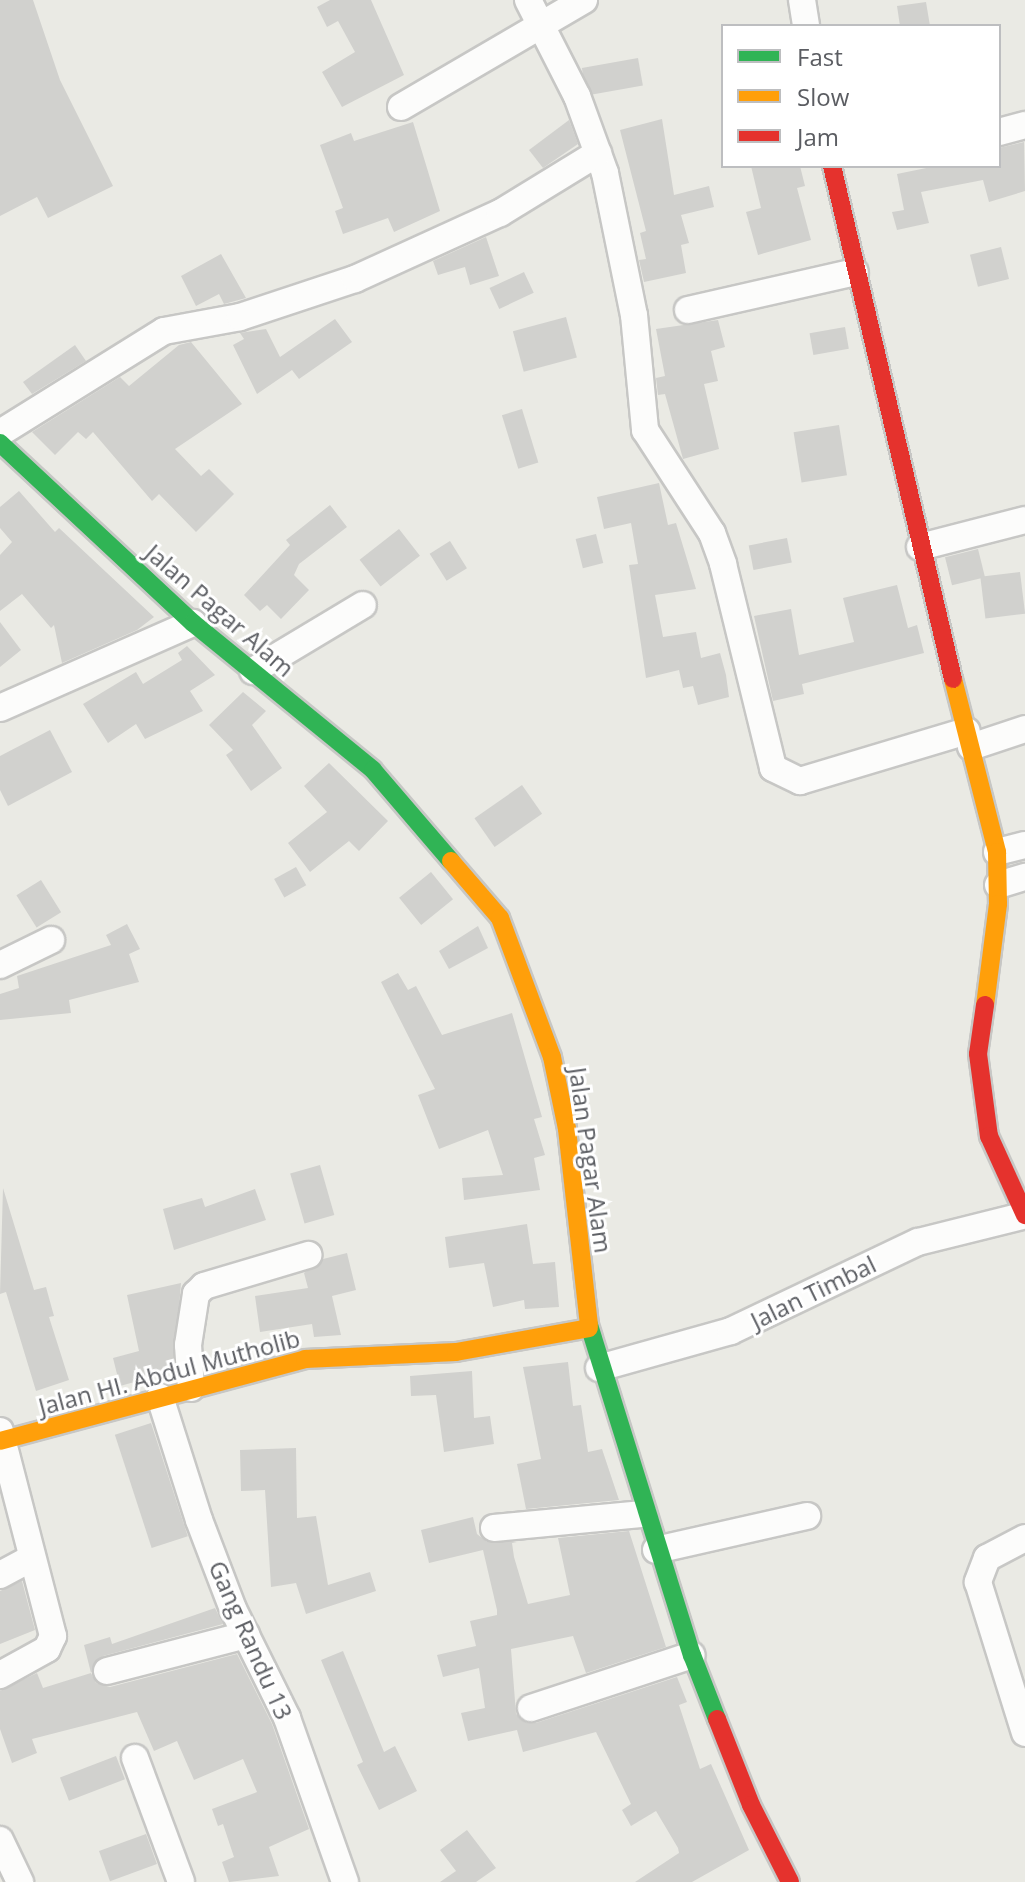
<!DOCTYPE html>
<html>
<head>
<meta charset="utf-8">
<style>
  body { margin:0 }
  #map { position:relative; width:1025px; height:1882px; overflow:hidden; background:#eaeae4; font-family:"Open Sans",sans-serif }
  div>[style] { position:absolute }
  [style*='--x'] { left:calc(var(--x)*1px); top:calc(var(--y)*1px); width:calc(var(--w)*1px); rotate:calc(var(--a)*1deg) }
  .building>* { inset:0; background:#d1d1ce; transform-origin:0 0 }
  .roads { filter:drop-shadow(2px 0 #c7c7c5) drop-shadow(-2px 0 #c7c7c5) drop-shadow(0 2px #c7c7c5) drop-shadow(0 -2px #c7c7c5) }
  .street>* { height:26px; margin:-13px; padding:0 13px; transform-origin:13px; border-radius:13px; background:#fcfcfb }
  .fast>* { height:18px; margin:-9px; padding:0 9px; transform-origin:9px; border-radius:9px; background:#30b455 }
  .slow>* { height:18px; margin:-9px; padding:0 9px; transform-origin:9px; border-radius:9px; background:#ff9f0a }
  .jam>* { height:18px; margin:-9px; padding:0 9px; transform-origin:9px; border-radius:9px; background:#e5322d }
  span { translate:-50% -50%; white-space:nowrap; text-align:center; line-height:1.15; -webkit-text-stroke:6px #fff; paint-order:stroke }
  .street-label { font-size:24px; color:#5b5d62 }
  .legend { position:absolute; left:721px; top:24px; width:280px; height:144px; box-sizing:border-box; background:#fff; border:2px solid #bdbec0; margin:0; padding:10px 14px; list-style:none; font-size:24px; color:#5b5d62 }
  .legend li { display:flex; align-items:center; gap:16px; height:40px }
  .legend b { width:40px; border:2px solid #bdbec0 }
</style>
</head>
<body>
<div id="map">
  <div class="building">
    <div style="clip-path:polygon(0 0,33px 0,60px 80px,113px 186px,48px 218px,37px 197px,0 216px)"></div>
    <div style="clip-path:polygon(330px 0,371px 0,404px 75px,342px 107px,322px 72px,355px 52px,338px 21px,327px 27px,317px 7px)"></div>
    <div style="clip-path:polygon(926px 2px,930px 26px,900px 26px,897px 6px)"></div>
    <div style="left:638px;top:58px;width:28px;height:57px;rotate:80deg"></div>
    <div style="clip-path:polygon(662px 119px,674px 195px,709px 186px,714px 207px,681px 215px,689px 243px,681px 245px,686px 273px,644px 282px,639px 260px,646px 259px,640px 233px,646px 231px,620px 130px)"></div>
    <div style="clip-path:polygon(569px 120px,578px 144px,543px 168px,529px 150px)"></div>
    <div style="clip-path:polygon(413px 122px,440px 211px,394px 232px,388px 218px,343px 234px,335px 211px,343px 208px,320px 145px,351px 133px,354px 141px)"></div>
    <div style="clip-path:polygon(1024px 142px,1025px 191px,989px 202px,983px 180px,921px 192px,929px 223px,897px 230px,892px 212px,904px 210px,897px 174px,936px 166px,999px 166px,999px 148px)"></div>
    <div style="clip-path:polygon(751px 166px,800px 166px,805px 186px,797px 188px,811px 240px,758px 255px,746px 212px,761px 208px)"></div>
    <div style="clip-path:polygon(486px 237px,499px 276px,470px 285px,465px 267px,438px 275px,433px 261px)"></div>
    <div style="left:1001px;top:247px;width:33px;height:32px;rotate:76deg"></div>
    <div style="clip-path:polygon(221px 254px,246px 298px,224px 304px,219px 294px,196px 306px,181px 276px)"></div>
    <div style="left:524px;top:272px;width:23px;height:38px;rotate:65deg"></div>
    <div style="left:566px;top:317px;width:42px;height:55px;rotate:75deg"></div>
    <div style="clip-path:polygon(335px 319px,352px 342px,299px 379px,292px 370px,257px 394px,233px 345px,244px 339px,240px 333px,266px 329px,280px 357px)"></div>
    <div style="clip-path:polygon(718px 320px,725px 347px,711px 351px,718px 381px,704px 384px,719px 449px,683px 459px,665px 394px,658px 395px,656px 378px,665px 376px,656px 329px)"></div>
    <div style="left:845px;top:327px;width:22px;height:36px;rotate:80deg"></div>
    <div style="clip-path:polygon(191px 342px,242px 404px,175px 449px,201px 476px,209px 469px,234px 494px,196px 532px,159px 494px,152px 501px,93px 432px,86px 439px,78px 432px,55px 455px,32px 432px,120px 377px,129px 386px,179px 345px)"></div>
    <div style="clip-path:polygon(75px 345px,86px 361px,32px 394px,23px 382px)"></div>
    <div style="left:522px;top:409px;width:56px;height:21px;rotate:73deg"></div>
    <div style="left:839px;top:425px;width:51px;height:46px;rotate:81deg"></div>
    <div style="clip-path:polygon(659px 483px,668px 525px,676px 523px,696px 589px,655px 595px,663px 637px,696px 632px,701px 658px,720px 653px,726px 675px,729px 697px,698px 705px,693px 686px,683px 688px,679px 670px,646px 678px,629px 565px,638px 564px,631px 523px,604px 529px,597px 497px)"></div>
    <div style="clip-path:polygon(19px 491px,55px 532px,59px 528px,154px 617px,137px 630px,62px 663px,54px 625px,51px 628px,22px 594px,0 611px,0 555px,12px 542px,0 528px,0 507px)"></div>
    <div style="clip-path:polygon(330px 505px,347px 527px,299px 564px,294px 575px,309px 590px,281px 619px,267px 605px,260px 611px,244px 595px,290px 545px,286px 540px)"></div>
    <div style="left:399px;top:529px;width:34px;height:50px;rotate:52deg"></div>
    <div style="left:596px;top:534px;width:30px;height:21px;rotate:76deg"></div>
    <div style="left:787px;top:538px;width:25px;height:39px;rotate:79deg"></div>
    <div style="left:450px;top:541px;width:32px;height:24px;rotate:58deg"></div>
    <div style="left:978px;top:549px;width:29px;height:34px;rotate:76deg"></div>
    <div style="left:1020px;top:572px;width:42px;height:40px;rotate:83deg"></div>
    <div style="clip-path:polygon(897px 585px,908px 628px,917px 625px,924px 653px,802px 684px,804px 694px,773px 701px,754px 616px,791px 609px,799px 655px,854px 642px,843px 598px)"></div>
    <div style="clip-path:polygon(0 622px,21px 650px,0 667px)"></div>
    <div style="clip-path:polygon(187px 646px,215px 675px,190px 691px,203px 711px,145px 739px,136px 724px,108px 743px,83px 704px,136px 672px,143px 684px,182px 660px,178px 653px)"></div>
    <div style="clip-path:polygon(243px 692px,266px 711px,252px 725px,282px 768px,251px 791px,226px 755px,233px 750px,209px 725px)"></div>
    <div style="clip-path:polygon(50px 730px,72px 772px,8px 806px,0 790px,0 756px)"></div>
    <div style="clip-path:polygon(329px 763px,388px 821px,359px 851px,349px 841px,310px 872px,288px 843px,327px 812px,304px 786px)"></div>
    <div style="left:522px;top:785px;width:35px;height:58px;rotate:55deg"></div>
    <div style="left:296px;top:867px;width:21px;height:25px;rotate:61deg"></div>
    <div style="left:431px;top:872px;width:35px;height:41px;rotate:51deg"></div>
    <div style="left:41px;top:880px;width:38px;height:29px;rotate:58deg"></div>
    <div style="clip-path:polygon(127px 924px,140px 949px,129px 954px,139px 982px,69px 1000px,71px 1013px,0 1020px,0 994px,19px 988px,17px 976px,111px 945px,106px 935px)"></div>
    <div style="clip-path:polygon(478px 926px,488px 948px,449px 969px,439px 951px)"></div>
    <div style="clip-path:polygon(398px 973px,408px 990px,416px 986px,442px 1035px,512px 1013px,542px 1117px,534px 1119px,545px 1155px,534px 1158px,540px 1190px,464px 1200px,462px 1178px,503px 1175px,488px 1130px,439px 1149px,418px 1095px,435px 1089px,381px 982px)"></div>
    <div style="left:320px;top:1165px;width:52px;height:31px;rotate:74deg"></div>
    <div style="clip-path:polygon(3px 1188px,34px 1290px,46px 1287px,54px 1316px,49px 1317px,69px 1380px,36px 1391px,6px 1292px,0 1294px)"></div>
    <div style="clip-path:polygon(255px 1189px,266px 1220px,174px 1250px,163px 1209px,202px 1198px,205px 1207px)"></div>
    <div style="clip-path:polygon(527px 1224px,533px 1264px,555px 1262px,559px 1307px,525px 1309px,524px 1300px,493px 1307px,484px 1263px,449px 1268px,445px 1237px)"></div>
    <div style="clip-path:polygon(347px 1253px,356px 1290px,332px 1296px,341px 1335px,314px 1337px,312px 1324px,260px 1332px,255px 1296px,308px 1288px,304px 1273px,323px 1259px)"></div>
    <div style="clip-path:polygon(181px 1283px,174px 1371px,120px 1386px,113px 1358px,139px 1351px,127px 1295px)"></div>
    <div style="clip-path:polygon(568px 1362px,573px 1406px,581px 1405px,588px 1452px,602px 1449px,619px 1500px,526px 1509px,517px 1464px,541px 1459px,523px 1367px)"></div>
    <div style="clip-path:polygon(472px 1371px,474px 1418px,490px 1416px,494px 1444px,444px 1452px,436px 1395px,411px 1396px,410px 1376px)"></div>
    <div style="left:151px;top:1423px;width:119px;height:38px;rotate:72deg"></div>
    <div style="clip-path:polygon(296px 1448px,297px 1518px,316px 1516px,328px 1585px,370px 1572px,376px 1591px,306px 1614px,296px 1583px,271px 1587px,265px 1490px,241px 1491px,240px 1450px)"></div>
    <div style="clip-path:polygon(473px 1517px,477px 1534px,487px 1542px,517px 1542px,512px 1543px,514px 1557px,528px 1604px,570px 1595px,558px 1538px,629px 1531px,666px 1647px,586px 1673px,573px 1636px,511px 1649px,516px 1714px,527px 1723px,536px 1723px,677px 1677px,687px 1702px,679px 1705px,700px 1769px,711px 1764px,749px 1850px,692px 1882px,635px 1882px,679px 1853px,678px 1848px,656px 1811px,631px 1826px,622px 1810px,631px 1804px,596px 1732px,523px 1752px,517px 1730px,468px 1741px,461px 1713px,485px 1708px,479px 1668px,443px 1677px,437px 1655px,476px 1646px,470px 1621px,497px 1615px,497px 1610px,483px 1550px,429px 1563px,421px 1530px)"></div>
    <div style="clip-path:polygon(22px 1581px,35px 1630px,0 1644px,0 1591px)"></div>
    <div style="clip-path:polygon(215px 1608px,223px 1624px,103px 1656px,91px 1673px,84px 1645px,110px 1637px,112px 1644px)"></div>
    <div style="clip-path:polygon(343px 1651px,384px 1752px,395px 1746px,417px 1791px,379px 1810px,357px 1765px,363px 1762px,321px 1660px)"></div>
    <div style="clip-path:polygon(237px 1654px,272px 1724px,309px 1829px,269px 1847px,279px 1876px,229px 1882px,222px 1862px,234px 1857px,223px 1824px,218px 1826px,212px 1809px,257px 1792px,243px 1759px,194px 1780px,177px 1741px,154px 1751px,137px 1712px,32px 1739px,37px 1753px,12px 1763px,0 1729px,0 1691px,37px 1673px,43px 1688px,91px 1673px,96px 1683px,110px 1687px)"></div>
    <div style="left:116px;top:1756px;width:25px;height:60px;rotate:69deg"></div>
    <div style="clip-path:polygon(467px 1830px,496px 1868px,476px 1882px,440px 1882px,456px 1871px,440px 1850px)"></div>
    <div style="left:146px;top:1834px;width:32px;height:50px;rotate:70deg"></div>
  </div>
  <div class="roads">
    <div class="street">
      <div style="--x:528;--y:0;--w:108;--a:63"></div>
      <div style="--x:577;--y:96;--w:82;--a:70"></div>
      <div style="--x:605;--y:173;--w:145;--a:78.5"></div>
      <div style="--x:634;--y:315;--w:116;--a:84.5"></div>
      <div style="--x:645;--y:430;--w:123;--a:57"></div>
      <div style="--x:712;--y:533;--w:33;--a:70"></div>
      <div style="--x:723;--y:564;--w:210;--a:76.2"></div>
      <div style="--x:773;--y:768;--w:30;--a:26"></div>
      <div style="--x:800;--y:781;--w:174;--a:-16.7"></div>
      <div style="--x:802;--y:0;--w:26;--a:81"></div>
      <div style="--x:401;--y:107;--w:212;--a:-30.3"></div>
      <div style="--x:999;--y:132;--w:27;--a:-15"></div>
      <div style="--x:688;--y:310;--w:171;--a:-12.8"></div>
      <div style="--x:0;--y:433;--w:193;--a:-31.9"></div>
      <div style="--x:164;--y:331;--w:77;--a:-10.4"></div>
      <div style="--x:240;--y:317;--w:121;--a:-18.3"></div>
      <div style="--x:355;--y:279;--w:159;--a:-24.5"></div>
      <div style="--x:500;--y:213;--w:115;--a:-31.5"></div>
      <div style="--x:920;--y:547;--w:108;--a:-14.4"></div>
      <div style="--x:253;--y:671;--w:128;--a:-31"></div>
      <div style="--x:0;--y:708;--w:211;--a:-23.8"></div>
      <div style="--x:971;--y:747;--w:57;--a:-18.4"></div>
      <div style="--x:997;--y:852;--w:29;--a:-14"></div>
      <div style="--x:998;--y:885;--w:28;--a:-17"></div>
      <div style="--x:0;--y:965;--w:57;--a:-26.1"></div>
      <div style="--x:599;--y:1368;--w:137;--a:-15.7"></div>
      <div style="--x:731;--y:1331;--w:207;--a:-25.5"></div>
      <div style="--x:918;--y:1242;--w:107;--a:-14"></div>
      <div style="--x:191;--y:1388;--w:43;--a:-94"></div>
      <div style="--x:188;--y:1345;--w:52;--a:-81.1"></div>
      <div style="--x:196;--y:1294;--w:11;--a:-45"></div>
      <div style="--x:204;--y:1286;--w:109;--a:-16.6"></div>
      <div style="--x:160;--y:1397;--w:129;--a:72.4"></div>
      <div style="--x:199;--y:1520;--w:95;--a:69.1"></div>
      <div style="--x:233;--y:1609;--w:122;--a:63.6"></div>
      <div style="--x:287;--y:1718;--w:174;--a:70.5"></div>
      <div style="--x:0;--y:1431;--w:212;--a:75.5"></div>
      <div style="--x:53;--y:1636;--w:14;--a:115"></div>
      <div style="--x:47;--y:1649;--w:54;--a:151"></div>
      <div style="--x:494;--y:1528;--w:150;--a:-5.4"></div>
      <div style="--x:1025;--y:1538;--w:43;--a:152.2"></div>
      <div style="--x:987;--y:1558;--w:26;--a:111"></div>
      <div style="--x:978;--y:1582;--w:158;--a:72.7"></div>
      <div style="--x:656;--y:1550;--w:155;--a:-12.7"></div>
      <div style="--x:0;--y:1575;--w:36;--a:-28"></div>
      <div style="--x:107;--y:1671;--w:144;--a:-14.5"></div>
      <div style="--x:531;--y:1708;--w:169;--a:-18.2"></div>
      <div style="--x:135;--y:1758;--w:132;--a:69.6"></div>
      <div style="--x:0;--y:1840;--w:47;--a:64.5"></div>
    </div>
    <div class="fast">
      <div style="--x:0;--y:443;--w:264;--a:43"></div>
      <div style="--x:193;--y:623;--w:232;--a:39.2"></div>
      <div style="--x:373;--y:770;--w:120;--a:49.4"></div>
      <div style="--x:589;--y:1325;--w:346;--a:72.7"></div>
      <div style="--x:692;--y:1655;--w:69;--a:68.7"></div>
    </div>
    <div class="slow">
      <div style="--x:953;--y:679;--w:179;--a:75.7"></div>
      <div style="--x:997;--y:852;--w:52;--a:88.9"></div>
      <div style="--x:998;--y:904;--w:102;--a:97.3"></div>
      <div style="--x:451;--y:861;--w:75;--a:49.3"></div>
      <div style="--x:500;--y:918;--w:148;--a:69.5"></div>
      <div style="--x:552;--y:1057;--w:74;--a:78.2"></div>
      <div style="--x:567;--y:1129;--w:197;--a:83.6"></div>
      <div style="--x:0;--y:1441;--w:316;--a:-15"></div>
      <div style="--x:305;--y:1359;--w:151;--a:-2.7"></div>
      <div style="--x:456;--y:1352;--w:135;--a:-10.2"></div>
    </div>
    <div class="jam">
      <div style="--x:832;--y:166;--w:527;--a:76.73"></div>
      <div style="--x:985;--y:1005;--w:49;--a:98.1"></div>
      <div style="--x:978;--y:1054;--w:83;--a:82.4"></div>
      <div style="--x:989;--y:1136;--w:87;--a:65.5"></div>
      <div style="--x:717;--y:1719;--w:92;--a:68.4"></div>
      <div style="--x:751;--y:1805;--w:86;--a:63.1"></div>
    </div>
  </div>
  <div class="street-label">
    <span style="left:220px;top:610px;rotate:41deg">Jalan Pagar Alam</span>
    <span style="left:591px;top:1160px;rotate:82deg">Jalan Pagar Alam</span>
    <span style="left:813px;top:1292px;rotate:-26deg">Jalan Timbal</span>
    <span style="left:169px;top:1372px;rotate:-15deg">Jalan HI. Abdul Mutholib</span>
    <span style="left:251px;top:1640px;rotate:66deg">Gang Randu 13</span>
  </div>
  <ul class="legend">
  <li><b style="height:10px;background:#30b455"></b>Fast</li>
  <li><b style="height:10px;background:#ff9f0a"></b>Slow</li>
  <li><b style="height:10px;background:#e5322d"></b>Jam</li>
  </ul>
</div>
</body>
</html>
